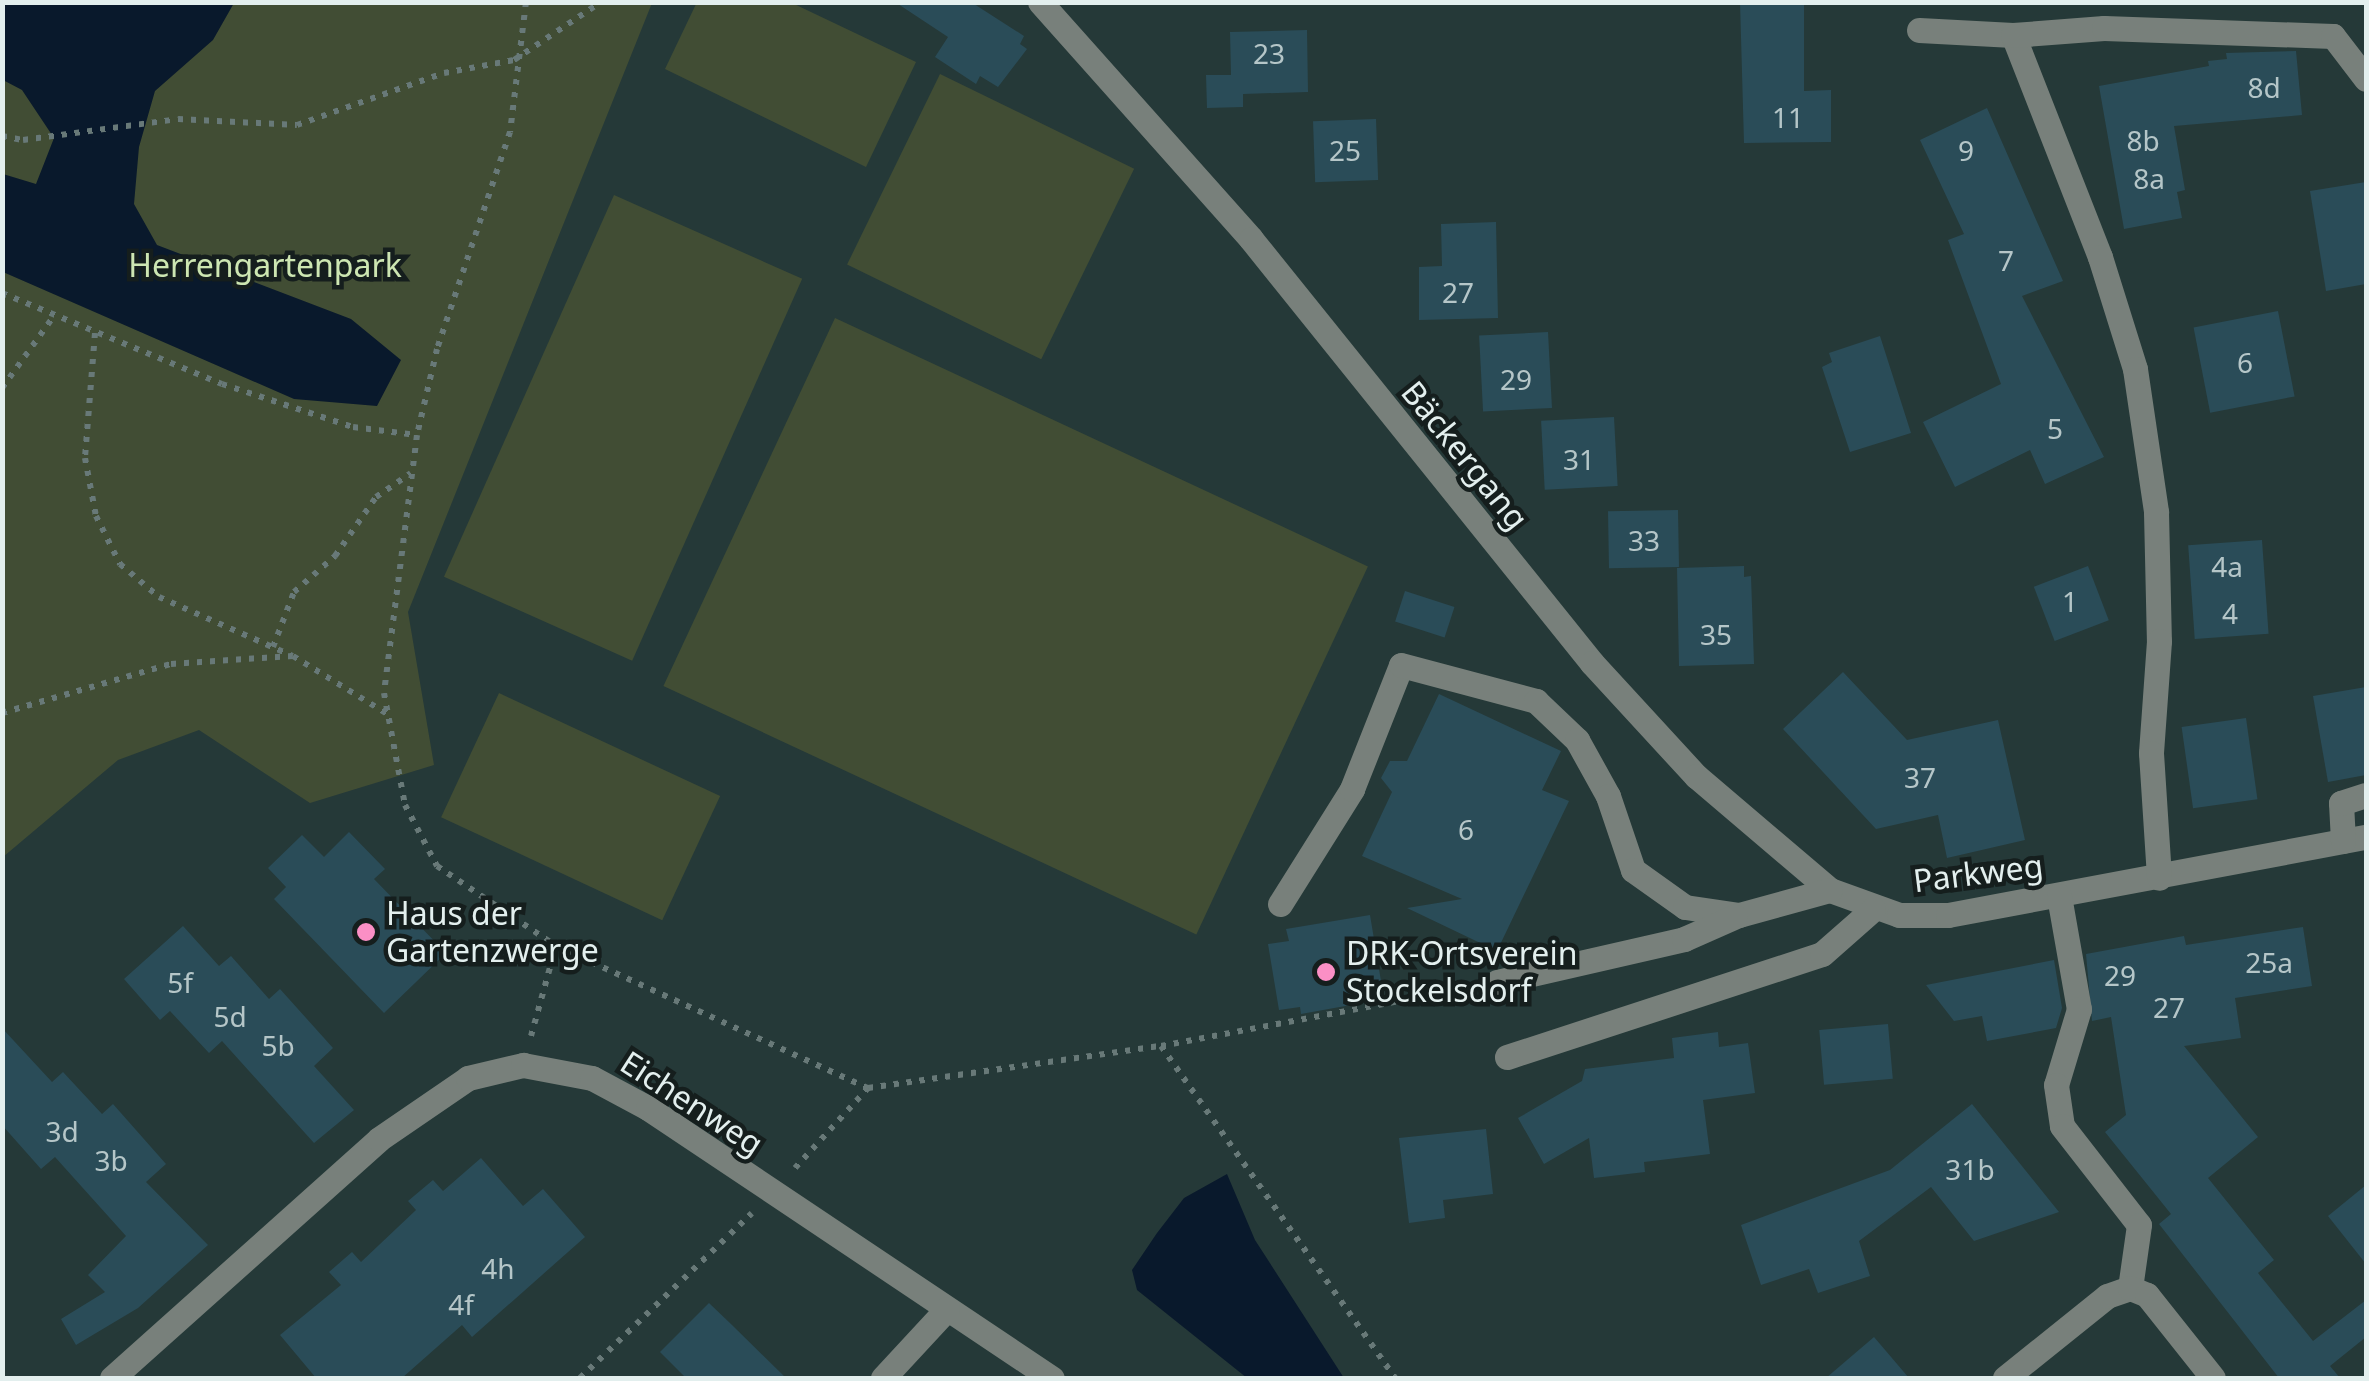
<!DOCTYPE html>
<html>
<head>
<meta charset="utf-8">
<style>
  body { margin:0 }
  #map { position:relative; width:2369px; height:1381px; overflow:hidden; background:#253938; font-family:"Noto Sans",sans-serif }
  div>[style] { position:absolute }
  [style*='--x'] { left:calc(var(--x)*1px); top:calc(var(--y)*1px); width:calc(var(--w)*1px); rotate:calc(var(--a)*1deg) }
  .green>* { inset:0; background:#414d34; transform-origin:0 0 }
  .water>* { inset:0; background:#09192c }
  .building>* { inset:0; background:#2a4c58; transform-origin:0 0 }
  .path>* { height:6px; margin-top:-3px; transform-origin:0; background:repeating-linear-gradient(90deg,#687978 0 5px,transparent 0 13px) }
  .minor>* { height:25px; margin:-12.5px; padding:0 12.5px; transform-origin:12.5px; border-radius:12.5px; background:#78807b }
  .dots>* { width:28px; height:28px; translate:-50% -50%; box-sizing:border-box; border:5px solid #151e1d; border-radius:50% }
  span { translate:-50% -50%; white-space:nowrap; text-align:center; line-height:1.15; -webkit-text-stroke:9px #151e1d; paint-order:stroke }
  .number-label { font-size:28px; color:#b5c6c8 }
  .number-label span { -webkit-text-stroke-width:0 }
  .park-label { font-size:32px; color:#cde6b2 }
  .street-label { font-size:32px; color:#e3efee }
  .poi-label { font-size:32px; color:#e3efee }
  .left { translate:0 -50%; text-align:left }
  .frame { position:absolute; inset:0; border:5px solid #e3efee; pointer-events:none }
</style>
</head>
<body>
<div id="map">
  <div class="green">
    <div style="clip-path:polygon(697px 2px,792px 3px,916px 62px,866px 167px,665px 69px)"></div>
    <div style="clip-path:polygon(3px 3px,652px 3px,408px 612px,434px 765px,310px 803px,199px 730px,118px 760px,3px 857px)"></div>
    <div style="left:940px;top:74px;width:216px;height:212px;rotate:26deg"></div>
    <div style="left:614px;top:195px;width:206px;height:418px;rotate:24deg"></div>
    <div style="left:835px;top:318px;width:588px;height:406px;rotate:25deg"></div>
    <div style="left:499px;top:693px;width:244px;height:137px;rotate:25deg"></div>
  </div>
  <div class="water">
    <div style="clip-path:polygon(3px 2px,234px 3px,213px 40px,155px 91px,139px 147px,134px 204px,157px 245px,351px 319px,401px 360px,377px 406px,294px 399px,3px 272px,3px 174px,36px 184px,54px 138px,22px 90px,3px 80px)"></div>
    <div style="clip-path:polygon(1227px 1174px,1255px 1240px,1344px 1378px,1247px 1378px,1137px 1290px,1132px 1270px,1157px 1233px,1184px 1198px)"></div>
  </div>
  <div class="building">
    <div style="clip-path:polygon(895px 2px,971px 2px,1024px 36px,1020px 44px,1027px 49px,998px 87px,980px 76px,976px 84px,935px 57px,948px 37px)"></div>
    <div style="clip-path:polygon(1740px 2px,1804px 2px,1804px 91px,1831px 90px,1831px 142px,1744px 143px)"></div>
    <div style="clip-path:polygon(1307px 30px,1308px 92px,1243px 94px,1243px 107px,1207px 108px,1206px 75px,1231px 75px,1230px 32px)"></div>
    <div style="clip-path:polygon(2296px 51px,2302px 115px,2174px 126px,2185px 190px,2177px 192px,2182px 218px,2124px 229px,2099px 86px,2209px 66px,2208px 61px,2227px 59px,2226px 53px)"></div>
    <div style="clip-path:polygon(1987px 108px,2063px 281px,2022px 296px,2104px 457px,2045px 484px,2030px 450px,1955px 487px,1923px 422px,2001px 384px,1948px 240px,1964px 234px,1920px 140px)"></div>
    <div style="left:1376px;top:119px;width:61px;height:63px;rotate:88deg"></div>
    <div style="clip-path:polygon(2366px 182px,2366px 284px,2326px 291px,2310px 191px)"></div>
    <div style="clip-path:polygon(1496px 222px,1498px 318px,1419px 320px,1419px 267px,1442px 266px,1441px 224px)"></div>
    <div style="left:2278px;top:311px;width:87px;height:86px;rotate:79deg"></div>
    <div style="left:1548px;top:332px;width:76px;height:69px;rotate:87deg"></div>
    <div style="clip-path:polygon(1880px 336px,1911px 433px,1850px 452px,1822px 367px,1832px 362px,1829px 353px)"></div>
    <div style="left:1614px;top:417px;width:69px;height:73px;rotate:87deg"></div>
    <div style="left:1678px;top:510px;width:57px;height:70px;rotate:89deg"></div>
    <div style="left:2262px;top:540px;width:94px;height:74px;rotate:86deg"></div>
    <div style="clip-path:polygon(1744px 566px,1744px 577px,1751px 576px,1754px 664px,1679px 666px,1677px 568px)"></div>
    <div style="left:2088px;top:566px;width:58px;height:58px;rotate:69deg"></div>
    <div style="left:1405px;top:591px;width:52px;height:32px;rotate:18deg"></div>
    <div style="clip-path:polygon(1843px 672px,1907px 740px,1998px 720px,2025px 840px,1947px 858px,1938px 815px,1876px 829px,1783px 729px)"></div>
    <div style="clip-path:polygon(2366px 687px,2366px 775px,2328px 782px,2313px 696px)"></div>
    <div style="clip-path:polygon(1439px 694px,1561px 751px,1542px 790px,1569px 801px,1497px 951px,1407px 908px,1462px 899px,1362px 856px,1392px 792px,1381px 778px,1390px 761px,1407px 761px)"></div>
    <div style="left:2246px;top:718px;width:82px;height:65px;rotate:82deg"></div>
    <div style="clip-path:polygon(349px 832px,385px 869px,374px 879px,446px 953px,384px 1013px,274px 899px,286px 887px,268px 868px,302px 835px,324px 857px)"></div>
    <div style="clip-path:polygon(1370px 915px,1384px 999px,1301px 1014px,1300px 1007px,1279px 1010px,1268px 944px,1289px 941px,1286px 929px)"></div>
    <div style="clip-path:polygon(183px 926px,219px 966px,231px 956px,269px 999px,280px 989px,333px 1048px,314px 1066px,354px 1110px,314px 1143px,222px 1041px,209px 1053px,170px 1011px,160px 1020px,124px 979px)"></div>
    <div style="clip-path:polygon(2303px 927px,2312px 986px,2235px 998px,2241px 1038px,2184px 1046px,2258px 1137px,2208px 1178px,2274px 1260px,2258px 1273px,2313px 1341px,2366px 1300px,2366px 1337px,2330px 1366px,2340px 1378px,2279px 1378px,2159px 1224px,2171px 1214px,2105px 1132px,2126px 1115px,2111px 1017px,2092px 1021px,2086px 954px,2184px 936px,2186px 945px)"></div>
    <div style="clip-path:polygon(2054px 960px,2062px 1008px,2056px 1028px,1987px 1041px,1982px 1016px,1954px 1021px,1926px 985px)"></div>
    <div style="left:1888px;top:1024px;width:55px;height:69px;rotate:85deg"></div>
    <div style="clip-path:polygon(2px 1028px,52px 1082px,63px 1072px,102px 1114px,113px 1104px,166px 1164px,146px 1182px,208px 1245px,138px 1308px,76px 1345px,61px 1319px,105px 1292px,88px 1275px,126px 1236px,55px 1157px,41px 1169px,2px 1125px)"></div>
    <div style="clip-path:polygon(1718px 1032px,1719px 1047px,1748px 1043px,1755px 1093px,1703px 1100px,1710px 1154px,1644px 1162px,1645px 1172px,1594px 1178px,1589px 1138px,1544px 1164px,1518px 1118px,1582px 1081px,1585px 1069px,1674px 1058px,1672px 1038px)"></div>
    <div style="clip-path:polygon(1972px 1104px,2059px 1212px,1974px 1241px,1931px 1187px,1859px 1241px,1870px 1276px,1818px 1293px,1809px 1269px,1761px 1285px,1741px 1225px,1890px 1170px)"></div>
    <div style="clip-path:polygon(1486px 1129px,1493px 1194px,1443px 1200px,1445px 1218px,1409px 1223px,1399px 1138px)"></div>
    <div style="clip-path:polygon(481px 1158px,523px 1206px,543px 1189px,585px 1237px,472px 1337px,462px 1325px,402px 1378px,316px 1378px,280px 1335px,341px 1285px,329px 1272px,352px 1252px,361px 1262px,416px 1210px,408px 1201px,433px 1180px,443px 1191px)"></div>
    <div style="clip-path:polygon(2366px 1185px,2366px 1264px,2328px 1216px)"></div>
    <div style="clip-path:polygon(709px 1303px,732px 1325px,786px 1378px,686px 1378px,660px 1352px)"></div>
    <div style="clip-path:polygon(1874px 1337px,1909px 1378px,1826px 1378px)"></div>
  </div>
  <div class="path">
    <div style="--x:526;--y:2;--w:131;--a:97"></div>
    <div style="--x:510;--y:132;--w:229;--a:108.6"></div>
    <div style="--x:437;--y:349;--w:88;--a:103.1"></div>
    <div style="--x:417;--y:435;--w:260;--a:97.3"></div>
    <div style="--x:384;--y:693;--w:114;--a:79.4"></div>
    <div style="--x:405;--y:805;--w:69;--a:62.3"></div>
    <div style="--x:437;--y:866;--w:143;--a:33.9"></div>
    <div style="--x:556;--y:946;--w:343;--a:24.5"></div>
    <div style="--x:868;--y:1088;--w:296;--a:-8.2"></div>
    <div style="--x:1161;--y:1046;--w:311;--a:-10.7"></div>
    <div style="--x:2;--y:136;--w:21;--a:11"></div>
    <div style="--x:23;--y:140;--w:156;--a:-7.7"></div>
    <div style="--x:178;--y:119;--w:119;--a:2.9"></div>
    <div style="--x:297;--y:125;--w:156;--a:-19.5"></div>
    <div style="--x:444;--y:73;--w:71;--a:-10.5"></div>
    <div style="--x:514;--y:60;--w:105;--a:-33.7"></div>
    <div style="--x:2;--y:293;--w:238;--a:22.5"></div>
    <div style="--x:222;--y:384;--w:138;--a:18.2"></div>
    <div style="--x:353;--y:427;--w:64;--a:7.2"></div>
    <div style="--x:95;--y:333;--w:125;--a:94.6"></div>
    <div style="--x:85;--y:458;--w:59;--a:79.3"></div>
    <div style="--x:96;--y:516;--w:54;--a:63.4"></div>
    <div style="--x:120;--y:564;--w:51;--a:40.2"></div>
    <div style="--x:159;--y:597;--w:146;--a:23.8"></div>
    <div style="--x:2;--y:388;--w:89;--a:-54.2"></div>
    <div style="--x:273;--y:647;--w:59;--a:-69.1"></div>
    <div style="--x:294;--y:592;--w:55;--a:-41.3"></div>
    <div style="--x:335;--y:556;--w:72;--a:-55.2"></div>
    <div style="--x:376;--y:497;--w:42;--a:-34.4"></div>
    <div style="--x:2;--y:713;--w:176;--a:-16.2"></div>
    <div style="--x:171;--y:664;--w:122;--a:-3.8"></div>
    <div style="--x:293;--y:656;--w:116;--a:31.6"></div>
    <div style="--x:531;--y:1036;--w:93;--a:-74.5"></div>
    <div style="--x:1161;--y:1046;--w:406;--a:54.8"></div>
    <div style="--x:795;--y:1168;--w:108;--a:-47.6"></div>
    <div style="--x:580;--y:1378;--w:238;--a:-43.8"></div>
  </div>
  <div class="minor">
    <div style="--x:1040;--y:2;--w:317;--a:48.3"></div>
    <div style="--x:1251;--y:239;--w:544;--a:51.19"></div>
    <div style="--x:1592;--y:663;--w:154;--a:47.4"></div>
    <div style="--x:1696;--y:776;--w:176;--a:40.4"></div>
    <div style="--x:1830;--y:890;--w:73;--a:19.9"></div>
    <div style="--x:1899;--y:915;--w:49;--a:0"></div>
    <div style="--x:1948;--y:915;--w:425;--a:-10.6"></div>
    <div style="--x:1919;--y:30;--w:94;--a:3"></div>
    <div style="--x:2013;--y:35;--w:238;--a:68.6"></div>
    <div style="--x:2100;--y:257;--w:117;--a:72.6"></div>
    <div style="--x:2135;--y:369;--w:145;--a:81.6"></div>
    <div style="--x:2156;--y:512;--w:129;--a:88.7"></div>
    <div style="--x:2159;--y:641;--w:112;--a:94.1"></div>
    <div style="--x:2151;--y:753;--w:125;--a:86.3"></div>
    <div style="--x:2013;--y:35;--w:91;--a:-4.4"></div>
    <div style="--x:2104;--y:28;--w:229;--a:2"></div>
    <div style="--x:2333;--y:36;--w:54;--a:52.5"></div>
    <div style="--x:2343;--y:841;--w:38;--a:-93"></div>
    <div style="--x:2341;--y:803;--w:26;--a:-18"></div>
    <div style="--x:2059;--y:896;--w:115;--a:80"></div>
    <div style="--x:2079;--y:1009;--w:79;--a:106.8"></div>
    <div style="--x:2056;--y:1085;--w:41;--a:81.7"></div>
    <div style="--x:2062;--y:1126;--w:125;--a:52.1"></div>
    <div style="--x:2139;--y:1225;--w:64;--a:98.1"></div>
    <div style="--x:1280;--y:904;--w:136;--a:-57.9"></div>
    <div style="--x:1352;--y:789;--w:133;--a:-68.4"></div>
    <div style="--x:1401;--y:665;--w:140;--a:14.9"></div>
    <div style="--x:1536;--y:701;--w:57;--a:43.6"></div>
    <div style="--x:1577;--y:740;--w:64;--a:61"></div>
    <div style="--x:1608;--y:796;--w:78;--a:71.3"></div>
    <div style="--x:1633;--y:870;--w:64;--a:35.4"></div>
    <div style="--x:1685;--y:907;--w:55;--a:8.4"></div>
    <div style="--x:1739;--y:915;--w:94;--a:-15.4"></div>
    <div style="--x:1497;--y:982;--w:192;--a:-12.9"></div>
    <div style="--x:1684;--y:939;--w:55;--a:-23.7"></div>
    <div style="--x:1507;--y:1057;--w:331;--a:-18.1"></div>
    <div style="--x:1822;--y:954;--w:68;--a:-41.4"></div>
    <div style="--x:112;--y:1378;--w:358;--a:-41.8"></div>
    <div style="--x:379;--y:1139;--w:108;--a:-34.4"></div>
    <div style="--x:468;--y:1078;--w:57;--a:-13.3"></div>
    <div style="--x:523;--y:1065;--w:70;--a:10.7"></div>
    <div style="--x:592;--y:1078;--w:64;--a:28.2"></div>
    <div style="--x:648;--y:1108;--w:486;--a:33.8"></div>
    <div style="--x:883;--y:1378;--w:94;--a:-47.2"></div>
    <div style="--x:2005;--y:1378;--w:131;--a:-38.8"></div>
    <div style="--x:2107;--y:1296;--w:24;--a:-19"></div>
    <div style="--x:2130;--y:1288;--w:18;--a:22"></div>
    <div style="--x:2147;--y:1295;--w:106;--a:51.5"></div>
  </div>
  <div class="dots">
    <div style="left:366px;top:932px;background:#fb8fc5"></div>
    <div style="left:1326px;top:972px;background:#fb8fc5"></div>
  </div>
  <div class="number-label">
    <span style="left:1269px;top:53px">23</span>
    <span style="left:2264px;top:87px">8d</span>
    <span style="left:1788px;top:117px">11</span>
    <span style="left:2143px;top:140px">8b</span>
    <span style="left:1345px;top:150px">25</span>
    <span style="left:1966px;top:150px">9</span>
    <span style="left:2149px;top:178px">8a</span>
    <span style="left:2006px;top:260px">7</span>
    <span style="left:1458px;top:292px">27</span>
    <span style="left:2245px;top:362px">6</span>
    <span style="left:1516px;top:379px">29</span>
    <span style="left:2055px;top:428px">5</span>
    <span style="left:1579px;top:459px">31</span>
    <span style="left:1644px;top:540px">33</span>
    <span style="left:2227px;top:566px">4a</span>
    <span style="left:2070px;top:601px">1</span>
    <span style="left:2230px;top:613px">4</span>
    <span style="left:1716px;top:634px">35</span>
    <span style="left:1920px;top:777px">37</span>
    <span style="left:1466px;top:829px">6</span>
    <span style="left:2269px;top:962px">25a</span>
    <span style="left:2120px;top:975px">29</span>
    <span style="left:180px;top:982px">5f</span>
    <span style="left:2169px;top:1007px">27</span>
    <span style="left:230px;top:1016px">5d</span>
    <span style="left:278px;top:1045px">5b</span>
    <span style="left:62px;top:1131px">3d</span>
    <span style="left:111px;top:1160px">3b</span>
    <span style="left:1970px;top:1169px">31b</span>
    <span style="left:498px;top:1268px">4h</span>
    <span style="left:461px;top:1304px">4f</span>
  </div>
  <div class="park-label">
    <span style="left:265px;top:265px">Herrengartenpark</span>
  </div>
  <div class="street-label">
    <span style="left:1465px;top:455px;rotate:51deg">Bäckergang</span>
    <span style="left:1978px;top:873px;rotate:-7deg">Parkweg</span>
    <span style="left:692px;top:1103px;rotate:33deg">Eichenweg</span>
  </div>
  <div class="poi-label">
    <span class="left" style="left:386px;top:932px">Haus der<br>Gartenzwerge</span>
    <span class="left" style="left:1346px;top:972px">DRK-Ortsverein<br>Stockelsdorf</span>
  </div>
  <div class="frame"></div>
</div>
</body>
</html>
